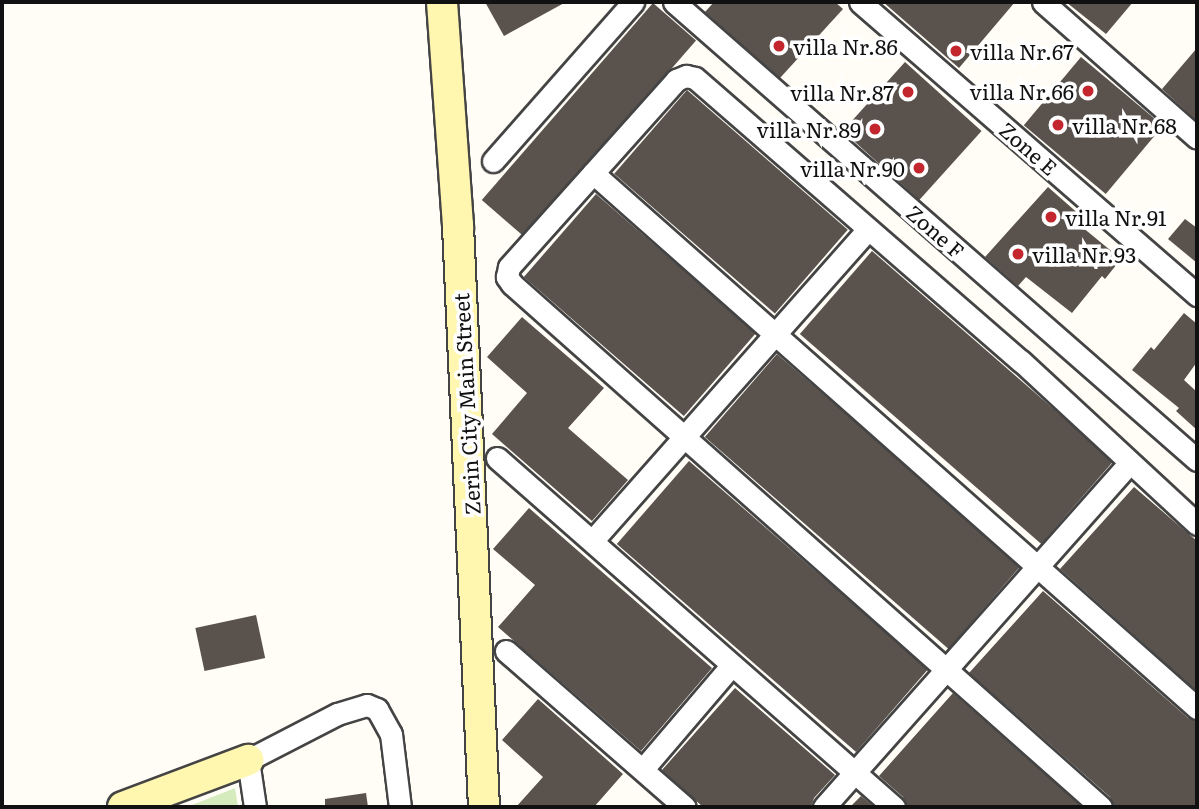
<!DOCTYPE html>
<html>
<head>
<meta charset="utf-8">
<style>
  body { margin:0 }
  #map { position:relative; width:1199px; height:809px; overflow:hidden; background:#fffdf5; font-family:Literata,serif }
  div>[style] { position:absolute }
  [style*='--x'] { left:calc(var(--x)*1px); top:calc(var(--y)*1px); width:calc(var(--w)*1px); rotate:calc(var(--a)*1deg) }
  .green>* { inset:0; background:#d5ebbd }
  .building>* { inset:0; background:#5a524d; transform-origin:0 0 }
  .roads { filter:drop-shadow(2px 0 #444) drop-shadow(-2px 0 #444) drop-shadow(0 2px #444) drop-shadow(0 -2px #444) }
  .street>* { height:21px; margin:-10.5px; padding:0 10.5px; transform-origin:10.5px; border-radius:10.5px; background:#fff }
  .secondary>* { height:30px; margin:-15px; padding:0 15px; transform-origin:15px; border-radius:15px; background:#fff6b0 }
  .dots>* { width:19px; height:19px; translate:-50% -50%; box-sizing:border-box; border:4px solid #fff; border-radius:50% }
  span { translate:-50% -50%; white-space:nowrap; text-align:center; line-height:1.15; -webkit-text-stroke:7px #fff; paint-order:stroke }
  .poi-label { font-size:21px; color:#111 }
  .left { translate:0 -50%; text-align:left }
  .right { translate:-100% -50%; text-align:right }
  .street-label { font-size:21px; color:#111 }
  .frame { position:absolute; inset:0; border:4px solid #111; pointer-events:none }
</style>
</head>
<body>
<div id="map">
  <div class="green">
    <div style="clip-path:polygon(235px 788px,238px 807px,187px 807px)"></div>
  </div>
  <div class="building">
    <div style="clip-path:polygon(485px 2px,566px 2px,504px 36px)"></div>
    <div style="clip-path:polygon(714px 2px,835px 2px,843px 9px,780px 78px,705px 12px)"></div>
    <div style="clip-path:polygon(883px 2px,1015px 2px,959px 68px)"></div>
    <div style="clip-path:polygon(1066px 2px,1133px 2px,1106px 34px)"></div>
    <div style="left:653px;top:3px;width:57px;height:261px;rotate:41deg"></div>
    <div style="clip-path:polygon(1197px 48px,1197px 121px,1162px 89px)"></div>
    <div style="left:1081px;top:57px;width:107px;height:89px;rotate:40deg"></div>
    <div style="left:905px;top:62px;width:103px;height:93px;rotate:42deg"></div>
    <div style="left:687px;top:90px;width:213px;height:111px;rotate:41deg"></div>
    <div style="clip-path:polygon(1048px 187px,1081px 216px,1076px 222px,1121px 259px,1105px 279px,1102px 276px,1072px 313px,1026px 277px,1018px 286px,985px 257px)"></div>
    <div style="left:596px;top:194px;width:212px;height:110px;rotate:41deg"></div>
    <div style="clip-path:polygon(1185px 219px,1197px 228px,1197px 263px,1168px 239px)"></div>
    <div style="left:872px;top:251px;width:320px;height:110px;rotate:41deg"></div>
    <div style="clip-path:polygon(1184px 313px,1197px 324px,1197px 362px,1184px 380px,1197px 392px,1197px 430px,1176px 411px,1179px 408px,1132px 370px,1151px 347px,1154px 350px)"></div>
    <div style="clip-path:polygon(522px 317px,604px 388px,568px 428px,628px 480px,592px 521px,492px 434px,527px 393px,487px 357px)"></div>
    <div style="left:777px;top:354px;width:323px;height:110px;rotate:41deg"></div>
    <div style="left:689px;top:461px;width:317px;height:110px;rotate:41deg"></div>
    <div style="clip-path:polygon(1134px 487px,1197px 541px,1197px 691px,1060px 569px)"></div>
    <div style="clip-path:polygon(529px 508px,712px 668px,641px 751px,498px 627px,535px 585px,493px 549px)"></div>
    <div style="clip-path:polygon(1043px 591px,1188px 718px,1197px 721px,1197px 807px,1114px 807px,1110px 797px,969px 673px)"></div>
    <div style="left:256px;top:615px;width:44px;height:62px;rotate:78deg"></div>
    <div style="clip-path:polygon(735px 688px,835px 775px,814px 798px,811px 807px,703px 807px,662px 770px)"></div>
    <div style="clip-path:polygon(953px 693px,1082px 807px,907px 807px,903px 797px,879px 776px)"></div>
    <div style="clip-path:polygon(538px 699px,623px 774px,594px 807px,516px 807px,543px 777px,502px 740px)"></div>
    <div style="clip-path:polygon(366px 793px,368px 807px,325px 807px,325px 799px)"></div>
    <div style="clip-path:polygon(861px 796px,874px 807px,850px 807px)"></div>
  </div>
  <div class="roads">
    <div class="street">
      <div style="--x:674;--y:2;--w:695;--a:41.21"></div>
      <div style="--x:860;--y:2;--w:447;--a:41"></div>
      <div style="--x:1043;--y:2;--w:205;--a:41.4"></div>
      <div style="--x:493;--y:161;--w:212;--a:-48.6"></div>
      <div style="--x:593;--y:173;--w:807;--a:41.53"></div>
      <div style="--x:497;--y:458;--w:529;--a:41.32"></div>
      <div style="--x:593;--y:540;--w:414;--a:-48.5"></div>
      <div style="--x:506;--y:651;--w:237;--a:41.1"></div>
      <div style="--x:643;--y:769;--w:135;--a:-49.5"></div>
      <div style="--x:255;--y:807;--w:48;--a:-98.5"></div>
      <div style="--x:248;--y:760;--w:100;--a:-27.3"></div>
      <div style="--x:337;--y:714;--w:31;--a:-17"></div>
      <div style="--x:367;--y:705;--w:11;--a:22"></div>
      <div style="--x:377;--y:709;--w:29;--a:61"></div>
      <div style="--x:391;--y:734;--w:74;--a:83"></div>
      <div style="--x:824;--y:807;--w:460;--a:-48.4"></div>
      <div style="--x:1101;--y:807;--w:788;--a:-138.4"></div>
      <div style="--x:512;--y:284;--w:9;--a:-126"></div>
      <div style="--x:507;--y:277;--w:10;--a:-79"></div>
      <div style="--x:509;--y:267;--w:251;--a:-48.2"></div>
      <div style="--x:676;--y:80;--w:11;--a:-22"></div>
      <div style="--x:686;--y:76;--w:9;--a:13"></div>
      <div style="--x:695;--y:78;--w:432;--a:41"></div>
      <div style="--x:1021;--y:361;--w:240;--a:42.8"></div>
    </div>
    <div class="secondary">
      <div style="--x:442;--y:2;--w:225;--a:85.9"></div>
      <div style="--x:458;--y:226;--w:582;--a:87.44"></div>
      <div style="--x:123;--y:807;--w:134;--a:-20.6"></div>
    </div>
  </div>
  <div class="dots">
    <div style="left:779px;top:46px;background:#c4262e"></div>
    <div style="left:956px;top:51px;background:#c4262e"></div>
    <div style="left:1088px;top:91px;background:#c4262e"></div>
    <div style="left:908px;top:92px;background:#c4262e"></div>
    <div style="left:1058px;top:125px;background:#c4262e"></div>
    <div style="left:875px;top:129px;background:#c4262e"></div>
    <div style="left:919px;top:168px;background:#c4262e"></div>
    <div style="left:1051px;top:217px;background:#c4262e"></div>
    <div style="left:1018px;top:254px;background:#c4262e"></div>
  </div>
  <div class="poi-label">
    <span class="left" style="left:793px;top:46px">villa Nr.86</span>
    <span class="left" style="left:970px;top:51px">villa Nr.67</span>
    <span class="right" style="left:1074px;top:91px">villa Nr.66</span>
    <span class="right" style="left:894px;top:92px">villa Nr.87</span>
    <span class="left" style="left:1072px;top:125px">villa Nr.68</span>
    <span class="right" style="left:861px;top:129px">villa Nr.89</span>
    <span class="right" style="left:905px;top:168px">villa Nr.90</span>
    <span class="left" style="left:1065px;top:217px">villa Nr.91</span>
    <span class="left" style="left:1032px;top:254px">villa Nr.93</span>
  </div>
  <div class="street-label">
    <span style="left:1029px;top:148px;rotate:41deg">Zone E</span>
    <span style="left:936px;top:231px;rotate:41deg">Zone F</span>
    <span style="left:466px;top:404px;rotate:-93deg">Zerin City Main Street</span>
  </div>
  <div class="frame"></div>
</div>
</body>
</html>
